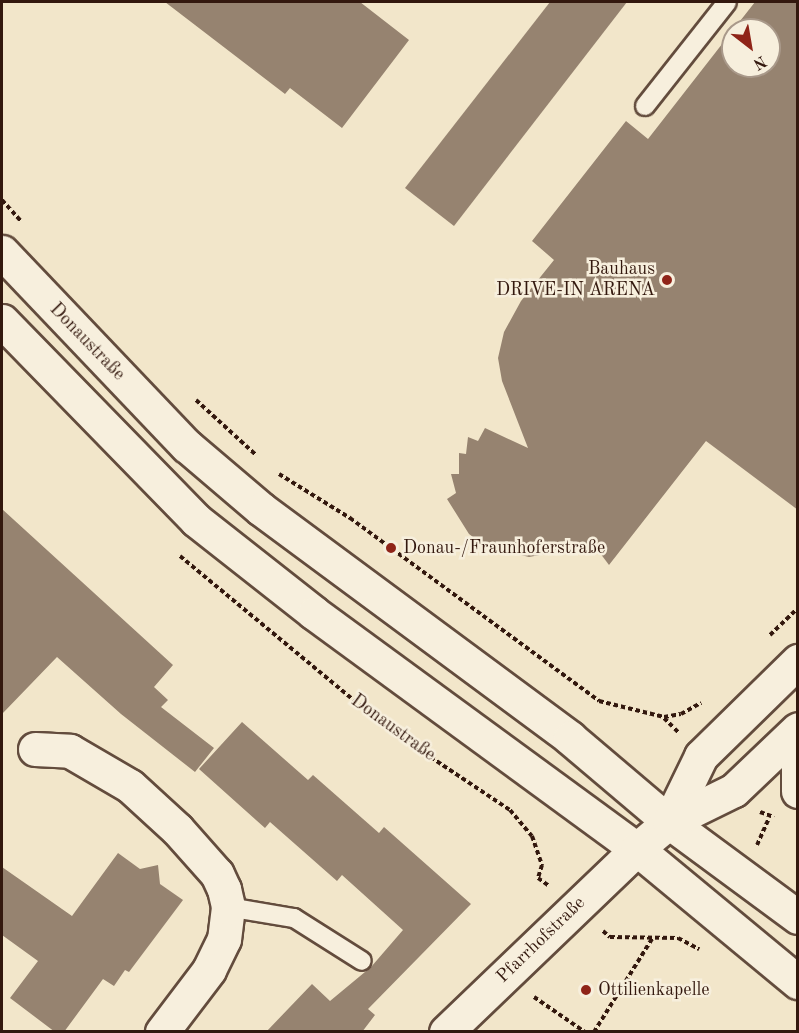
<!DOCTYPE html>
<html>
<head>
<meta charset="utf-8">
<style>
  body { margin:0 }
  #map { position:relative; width:799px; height:1033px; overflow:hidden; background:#f2e6ca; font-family:"Old Standard TT",serif }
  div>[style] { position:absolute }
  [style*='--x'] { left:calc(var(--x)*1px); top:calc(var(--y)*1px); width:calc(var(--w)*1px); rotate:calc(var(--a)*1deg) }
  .building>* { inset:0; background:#968370 }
  .path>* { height:4px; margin-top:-2px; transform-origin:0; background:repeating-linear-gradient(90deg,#33180e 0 4.5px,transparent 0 7.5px) }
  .roads { filter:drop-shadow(2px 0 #634c3d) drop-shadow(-2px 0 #634c3d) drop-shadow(0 2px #634c3d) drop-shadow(0 -2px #634c3d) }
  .lane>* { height:18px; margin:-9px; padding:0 9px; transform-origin:9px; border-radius:9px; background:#f7efdd }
  .street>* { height:33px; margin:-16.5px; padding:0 16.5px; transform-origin:16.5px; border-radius:16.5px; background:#f7efdd }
  .secondary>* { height:33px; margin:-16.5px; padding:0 16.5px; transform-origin:16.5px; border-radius:16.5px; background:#f7efdd }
  .dots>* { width:16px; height:16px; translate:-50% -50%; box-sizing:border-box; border:3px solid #f7efdd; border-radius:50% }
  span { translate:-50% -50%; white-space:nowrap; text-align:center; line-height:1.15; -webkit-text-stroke:5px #f7efdd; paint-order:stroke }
  .poi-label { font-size:18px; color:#33180e }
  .right { translate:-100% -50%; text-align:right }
  .left { translate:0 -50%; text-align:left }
  .street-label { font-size:18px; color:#33180e }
  .frame { position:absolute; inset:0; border:3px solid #33180e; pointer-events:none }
  .north { position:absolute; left:721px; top:18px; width:60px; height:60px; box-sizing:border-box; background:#f7efdd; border:2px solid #a9998a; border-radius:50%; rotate:149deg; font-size:16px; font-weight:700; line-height:24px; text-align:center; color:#33180e }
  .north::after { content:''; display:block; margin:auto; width:21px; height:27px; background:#8f2418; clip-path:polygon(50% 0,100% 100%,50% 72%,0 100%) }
</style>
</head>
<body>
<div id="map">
  <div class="building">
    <div style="clip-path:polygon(165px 2px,360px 2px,409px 40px,342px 128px,290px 88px,285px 94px)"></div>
    <div style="clip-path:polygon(550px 2px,627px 2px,454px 226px,405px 188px)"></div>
    <div style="clip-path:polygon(755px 2px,798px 2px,798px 510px,706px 441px,609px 565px,594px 545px,529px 557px,485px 546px,469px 534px,447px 499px,456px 493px,451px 474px,459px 474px,459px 453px,466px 454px,468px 437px,478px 441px,485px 428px,528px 448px,502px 381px,498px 358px,504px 332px,521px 301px,554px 260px,532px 241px,626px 121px,648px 139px,733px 30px,733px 66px,769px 66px,769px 30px,733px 30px)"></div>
    <div style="clip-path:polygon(2px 509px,173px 665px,154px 687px,168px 700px,161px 707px,214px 748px,195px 772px,121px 714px,57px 657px,2px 714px)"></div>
    <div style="clip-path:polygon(242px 722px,308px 780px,313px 775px,379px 833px,384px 827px,471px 904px,368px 1009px,375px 1015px,362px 1032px,266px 1032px,312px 984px,330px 1001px,371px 967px,403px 930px,342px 875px,337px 881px,270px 822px,265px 828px,199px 769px)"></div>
    <div style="clip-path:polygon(118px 853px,140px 869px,158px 865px,160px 884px,183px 900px,129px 972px,125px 970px,114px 986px,103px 979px,64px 1032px,55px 1032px,10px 998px,38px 961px,2px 935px,2px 867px,72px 916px)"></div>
  </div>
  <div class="path">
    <div style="--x:2;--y:200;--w:28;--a:48"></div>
    <div style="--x:196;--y:400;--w:80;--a:42.5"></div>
    <div style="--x:279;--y:474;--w:84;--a:31.8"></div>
    <div style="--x:350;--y:518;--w:309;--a:36.3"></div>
    <div style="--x:599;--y:701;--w:67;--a:13.8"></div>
    <div style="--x:664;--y:717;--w:17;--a:-10"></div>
    <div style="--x:681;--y:714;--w:23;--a:-29"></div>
    <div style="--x:180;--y:556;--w:269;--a:39.7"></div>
    <div style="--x:387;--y:728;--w:148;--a:33.7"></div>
    <div style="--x:510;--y:810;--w:34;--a:50"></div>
    <div style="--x:532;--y:836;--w:31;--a:71"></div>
    <div style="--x:542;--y:865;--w:14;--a:107"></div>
    <div style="--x:538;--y:878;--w:14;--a:36"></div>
    <div style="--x:770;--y:635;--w:39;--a:-44"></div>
    <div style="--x:664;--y:718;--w:20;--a:45"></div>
    <div style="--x:760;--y:812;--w:15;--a:20"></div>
    <div style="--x:757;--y:845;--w:30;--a:-66"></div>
    <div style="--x:603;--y:931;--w:9;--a:41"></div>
    <div style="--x:610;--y:937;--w:68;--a:0.8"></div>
    <div style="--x:678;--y:938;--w:24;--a:28"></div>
    <div style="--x:534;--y:997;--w:62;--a:34.5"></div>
    <div style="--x:594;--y:1032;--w:110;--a:-58.1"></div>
  </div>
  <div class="roads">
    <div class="lane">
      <div style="--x:645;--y:106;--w:132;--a:-51.7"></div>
      <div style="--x:228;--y:907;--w:67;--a:9.5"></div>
      <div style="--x:294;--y:918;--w:80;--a:32.3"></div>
    </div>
    <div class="street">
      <div style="--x:35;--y:749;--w:35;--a:3"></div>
      <div style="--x:70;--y:751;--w:69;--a:30.3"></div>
      <div style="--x:130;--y:786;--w:64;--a:42.5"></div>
      <div style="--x:177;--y:829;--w:60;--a:48.4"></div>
      <div style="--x:217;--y:874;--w:17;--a:65"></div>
      <div style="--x:224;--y:889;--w:18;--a:77"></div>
      <div style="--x:228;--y:907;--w:32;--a:97"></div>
      <div style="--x:224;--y:939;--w:34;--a:116"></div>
      <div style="--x:209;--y:970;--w:78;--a:127.2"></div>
    </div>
    <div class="secondary">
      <div style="--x:2;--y:252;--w:268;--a:46.4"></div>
      <div style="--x:187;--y:446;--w:97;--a:40.4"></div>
      <div style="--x:261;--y:509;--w:385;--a:36.5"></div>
      <div style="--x:570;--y:738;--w:130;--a:40.3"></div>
      <div style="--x:669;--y:822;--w:160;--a:36.4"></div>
      <div style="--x:2;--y:321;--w:278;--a:45.7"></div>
      <div style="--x:196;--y:520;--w:150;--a:38.2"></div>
      <div style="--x:314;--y:613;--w:400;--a:36.2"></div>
      <div style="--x:637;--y:849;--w:209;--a:39.6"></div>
      <div style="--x:798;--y:765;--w:26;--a:90"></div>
      <div style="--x:669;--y:822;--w:73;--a:-64.1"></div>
      <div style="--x:701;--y:756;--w:136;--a:-44.4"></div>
      <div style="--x:446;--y:1032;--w:265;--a:-43.8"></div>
      <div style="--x:637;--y:849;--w:42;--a:-40.2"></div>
      <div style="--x:669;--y:822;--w:72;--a:-26.2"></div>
      <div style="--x:734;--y:790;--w:88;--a:-43.6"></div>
    </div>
  </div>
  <div class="dots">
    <div style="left:667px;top:280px;background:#8f2418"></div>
    <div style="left:391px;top:548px;background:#8f2418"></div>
    <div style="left:586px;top:990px;background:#8f2418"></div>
  </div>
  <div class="poi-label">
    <span class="right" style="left:655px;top:280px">Bauhaus<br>DRIVE-IN ARENA</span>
    <span class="left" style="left:403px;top:548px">Donau-/Fraunhoferstraße</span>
    <span class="left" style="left:598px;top:990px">Ottilienkapelle</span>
  </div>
  <div class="street-label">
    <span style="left:87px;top:342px;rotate:46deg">Donaustraße</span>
    <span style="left:393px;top:728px;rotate:36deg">Donaustraße</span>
    <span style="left:541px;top:940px;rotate:-44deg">Pfarrhofstraße</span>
  </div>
  <div class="frame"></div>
  <div class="north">N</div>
</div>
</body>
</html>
